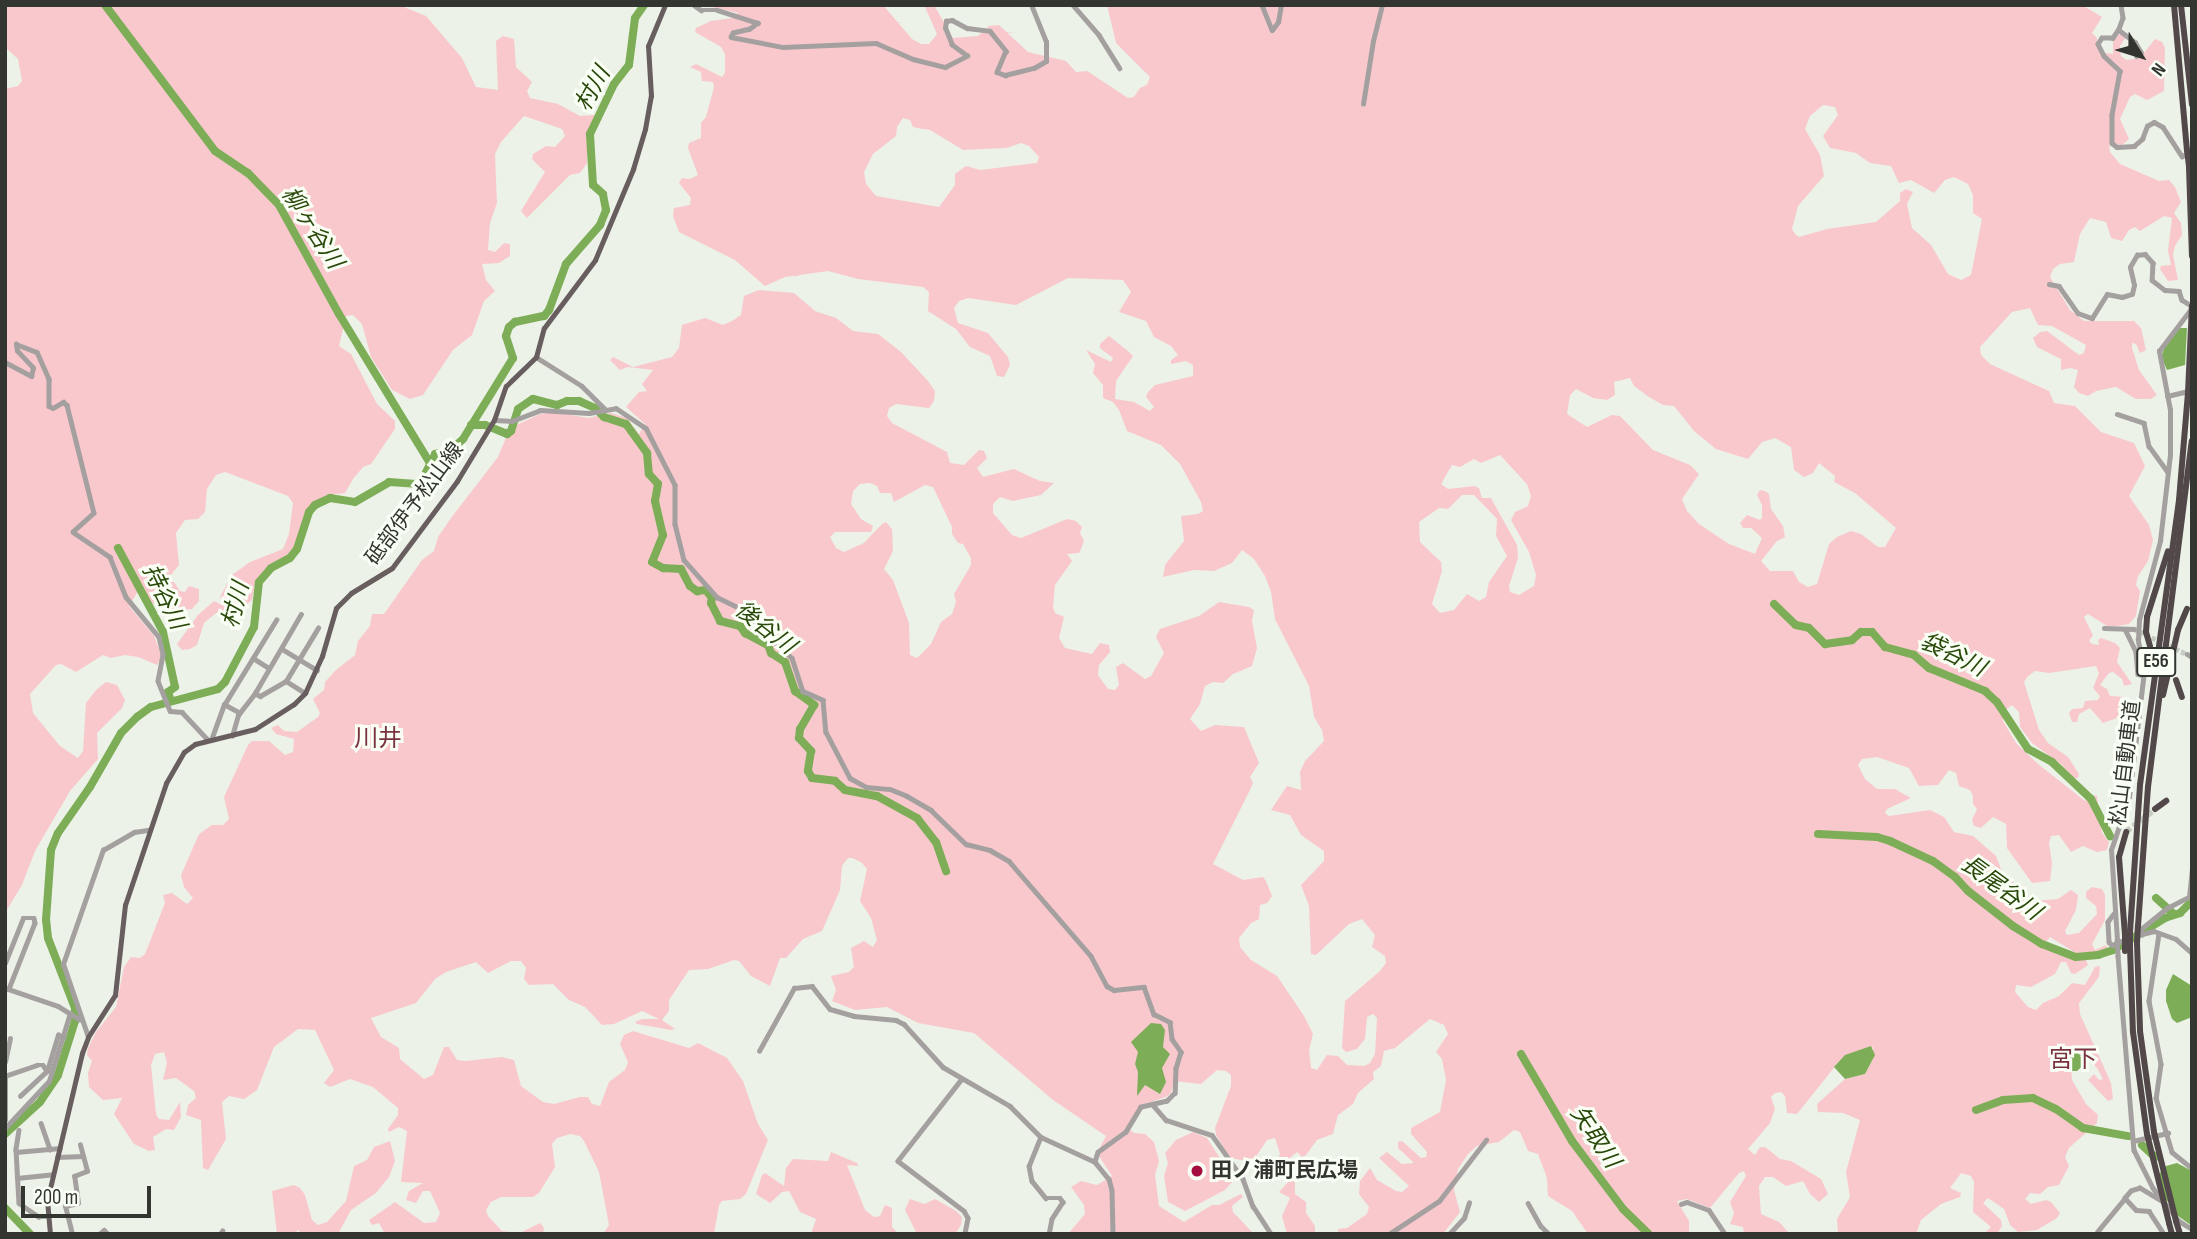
<!DOCTYPE html>
<html>
<head>
<meta charset="utf-8">
<style>
  body { margin:0 }
  #map { position:relative; width:2197px; height:1239px; overflow:hidden; background:#ecf2e8; font-family:"Sofia Sans Condensed","Noto Sans JP",sans-serif }
  div>[style] { position:absolute }
  [style*='--x'] { left:calc(var(--x)*1px); top:calc(var(--y)*1px); width:calc(var(--w)*1px); rotate:calc(var(--a)*1deg) }
  .green>* { inset:0; background:#f9c8cd }
  .water>* { inset:0; background:#7dae57 }
  .river>* { height:8px; margin:-4px; padding:0 4px; transform-origin:4px; border-radius:4px; background:#7dae57 }
  .minor-tunnel>* { height:4.5px; margin-top:-2.25px; transform-origin:0; background:repeating-linear-gradient(90deg,#c7ccc3 0 4.5px,transparent 0 6.5px) }
  .highway-tunnel>* { height:6px; margin-top:-3px; transform-origin:0; background:repeating-linear-gradient(90deg,#c7ccc3 0 6px,transparent 0 9px) }
  .minor>* { height:4.5px; margin:-2.25px; padding:0 2.25px; transform-origin:2.25px; border-radius:2.25px; background:#a5a0a0 }
  .major>* { height:5px; margin:-2.5px; padding:0 2.5px; transform-origin:2.5px; border-radius:2.5px; background:#685e5f }
  .highway>* { height:6px; margin:-3px; padding:0 3px; transform-origin:3px; border-radius:3px; background:#524849 }
  .minor-bridge>* { height:4.5px; margin:-2.25px; padding:0 2.25px; transform-origin:2.25px; border-radius:2.25px; background:#a5a0a0 }
  .highway-bridge>* { height:6px; margin:-3px; padding:0 3px; transform-origin:3px; border-radius:3px; background:#524849 }
  .dots>* { width:19px; height:19px; translate:-50% -50%; box-sizing:border-box; border:4px solid #f9fff5; border-radius:50% }
  span { translate:-50% -50%; white-space:nowrap; text-align:center; line-height:1.15; -webkit-text-stroke:6px #f9fff5; paint-order:stroke }
  .shield-label span { padding:2px 5px; background:#f9fff5; border:2px solid; border-radius:5px; -webkit-text-stroke-width:0 }
  .shield-label { font-size:19px; color:#333531; font-weight:700 }
  .street-label { font-size:21px; color:#333531 }
  .poi-label { font-size:21px; color:#333531; font-weight:700 }
  .left { translate:0 -50%; text-align:left }
  .water-label { font-size:23px; color:#294809; font-style:italic }
  .quarter-label { font-size:24px; color:#79323f }
  .frame { position:absolute; inset:0; border:7px solid #333531; pointer-events:none }
  .north { position:absolute; left:2106px; top:21px; width:70px; height:70px; -webkit-text-stroke:5px #f9fff5; paint-order:stroke; rotate:128deg; font-size:19px; font-weight:700; line-height:28px; text-align:center; color:#333531 }
  .north::after { content:''; display:block; margin:auto; width:24px; height:32px; background:#333531; clip-path:polygon(50% 0,100% 100%,50% 72%,0 100%) }
  .scale { position:absolute; left:21px; top:1186px; width:130px; height:32px; box-sizing:border-box; border:4px solid #333531; border-top:0; padding-left:9px; font-size:21px; line-height:24px; white-space:nowrap; color:#333531; -webkit-text-stroke:5px #f9fff5; paint-order:stroke }
</style>
</head>
<body>
<div id="map">
  <div class="green">
    <div style="clip-path:polygon(5px 5px,399px 5px,426px 16px,462px 58px,476px 87px,498px 90px,496px 41px,503px 36px,514px 39px,516px 67px,532px 82px,527px 91px,530px 98px,558px 104px,580px 116px,594px 115px,599px 123px,587px 140px,587px 163px,580px 173px,570px 175px,527px 218px,521px 211px,545px 172px,532px 159px,533px 154px,546px 146px,555px 147px,565px 136px,562px 129px,524px 116px,501px 142px,495px 154px,497px 203px,490px 223px,488px 250px,495px 252px,504px 243px,510px 244px,510px 256px,499px 263px,482px 264px,486px 280px,495px 291px,484px 301px,472px 335px,453px 350px,423px 395px,410px 399px,392px 390px,371px 357px,362px 324px,353px 315px,346px 316px,339px 346px,351px 354px,377px 404px,395px 421px,395px 429px,371px 464px,363px 467px,353px 479px,345px 493px,329px 495px,306px 510px,295px 549px,271px 566px,255px 584px,252px 600px,243px 607px,216px 613px,204px 623px,197px 645px,190px 649px,182px 650px,177px 644px,198px 615px,214px 601px,224px 606px,226px 604px,220px 597px,232px 575px,250px 562px,283px 549px,289px 534px,293px 503px,288px 496px,225px 472px,216px 475px,207px 489px,205px 512px,198px 519px,185px 520px,176px 533px,179px 565px,170px 576px,180px 591px,185px 592px,189px 586px,199px 589px,199px 601px,192px 609px,163px 612px,138px 591px,129px 606px,154px 636px,162px 657px,157px 665px,138px 657px,125px 655px,111px 658px,103px 655px,76px 672px,61px 664px,56px 665px,30px 694px,33px 713px,60px 746px,78px 758px,83px 751px,86px 703px,96px 690px,106px 682px,117px 685px,125px 700px,122px 708px,97px 733px,98px 759px,70px 791px,35px 851px,22px 885px,5px 913px,5px 89px,18px 86px,22px 81px,18px 59px,5px 47px)"></div>
    <div style="clip-path:polygon(evenodd,703px 5px,883px 5px,912px 39px,921px 44px,929px 44px,937px 34px,925px 7px,934px 5px,953px 38px,978px 36px,989px 26px,999px 25px,1028px 52px,1066px 61px,1076px 72px,1087px 71px,1128px 98px,1134px 97px,1140px 88px,1147px 85px,1150px 77px,1116px 43px,1107px 5px,2082px 5px,2102px 17px,2092px 33px,2097px 38px,2097px 46px,2105px 53px,2113px 54px,2113px 42px,2118px 35px,2124px 33px,2126px 37px,2120px 46px,2121px 56px,2126px 60px,2140px 58px,2155px 39px,2162px 42px,2165px 48px,2164px 91px,2147px 100px,2135px 94px,2130px 97px,2120px 119px,2129px 139px,2122px 145px,2109px 143px,2110px 152px,2120px 164px,2159px 181px,2169px 180px,2175px 187px,2181px 202px,2174px 213px,2181px 223px,2182px 235px,2175px 246px,2173px 255px,2178px 280px,2168px 281px,2160px 269px,2161px 266px,2171px 265px,2168px 251px,2172px 218px,2164px 216px,2140px 231px,2135px 227px,2129px 230px,2122px 241px,2111px 238px,2106px 222px,2090px 218px,2080px 234px,2074px 262px,2060px 264px,2053px 269px,2050px 277px,2070px 310px,2084px 321px,2134px 321px,2141px 328px,2146px 350px,2140px 353px,2136px 344px,2132px 343px,2132px 348px,2139px 370px,2157px 395px,2151px 399px,2136px 399px,2116px 387px,2096px 391px,2088px 396px,2079px 393px,2074px 387px,2078px 370px,2070px 368px,2061px 370px,2061px 359px,2037px 347px,2033px 338px,2040px 332px,2047px 331px,2079px 355px,2084px 353px,2086px 345px,2052px 326px,2038px 325px,2030px 308px,2012px 312px,1980px 347px,1981px 355px,1990px 364px,2049px 391px,2054px 403px,2075px 406px,2101px 432px,2134px 443px,2145px 466px,2129px 496px,2149px 525px,2153px 540px,2148px 561px,2138px 576px,2136px 585px,2140px 591px,2136px 616px,2129px 624px,2117px 626px,2107px 626px,2088px 614px,2084px 617px,2093px 635px,2089px 641px,2092px 644px,2099px 645px,2098px 640px,2101px 638px,2115px 643px,2120px 648px,2117px 662px,2132px 684px,2124px 686px,2122px 679px,2113px 672px,2109px 673px,2100px 685px,2107px 689px,2110px 696px,2125px 697px,2128px 703px,2125px 711px,2117px 718px,2103px 723px,2090px 708px,2079px 714px,2077px 722px,2072px 722px,2069px 713px,2072px 709px,2083px 708px,2085px 701px,2098px 700px,2100px 696px,2093px 688px,2099px 673px,2096px 666px,2049px 673px,2035px 671px,2027px 677px,2024px 682px,2039px 730px,2048px 743px,2068px 757px,2079px 774px,2078px 778px,2072px 778px,2062px 765px,2032px 743px,2020px 727px,2019px 712px,2012px 705px,2003px 712px,2003px 721px,2016px 743px,2038px 764px,2085px 801px,2091px 795px,2097px 796px,2102px 833px,2109px 842px,2107px 850px,2097px 852px,2083px 846px,2071px 852px,2059px 835px,2051px 836px,2049px 843px,2052px 863px,2050px 881px,2032px 883px,2007px 848px,2006px 824px,1993px 817px,1981px 828px,1974px 826px,1972px 820px,1977px 809px,1973px 804px,1973px 796px,1970px 790px,1959px 786px,1956px 773px,1949px 770px,1938px 785px,1919px 786px,1909px 768px,1877px 757px,1862px 759px,1858px 765px,1865px 779px,1877px 789px,1895px 789px,1911px 798px,1887px 809px,1885px 813px,1889px 816px,1930px 810px,1944px 817px,1954px 832px,1973px 836px,1996px 856px,2002px 872px,2034px 901px,2058px 899px,2071px 890px,2078px 895px,2076px 910px,2065px 931px,2067px 935px,2079px 933px,2097px 914px,2096px 906px,2086px 898px,2086px 892px,2092px 887px,2102px 889px,2105px 895px,2105px 920px,2092px 944px,2095px 950px,2106px 945px,2109px 949px,2079px 955px,2050px 937px,2046px 942px,2055px 952px,2070px 958px,2085px 958px,2088px 965px,2075px 974px,2071px 973px,2066px 962px,2061px 962px,2055px 974px,2031px 987px,2016px 985px,2015px 992px,2028px 1007px,2036px 1010px,2043px 1003px,2059px 996px,2072px 983px,2085px 985px,2095px 967px,2100px 966px,2099px 977px,2079px 1003px,2080px 1014px,2111px 1083px,2113px 1099px,2108px 1101px,2088px 1080px,2094px 1074px,2099px 1080px,2103px 1079px,2097px 1068px,2086px 1057px,2067px 1049px,2063px 1053px,2071px 1066px,2072px 1080px,2086px 1104px,2098px 1115px,2097px 1123px,2069px 1148px,2065px 1157px,2069px 1166px,2059px 1185px,2048px 1187px,2040px 1194px,2030px 1193px,2025px 1199px,2031px 1204px,2046px 1200px,2051px 1202px,2060px 1213px,2057px 1218px,2037px 1230px,2018px 1232px,2010px 1225px,2004px 1209px,1988px 1198px,1983px 1203px,2001px 1220px,2002px 1226px,1997px 1234px,1984px 1234px,1991px 1227px,1973px 1212px,1974px 1182px,1971px 1176px,1961px 1173px,1950px 1188px,1961px 1193px,1960px 1197px,1941px 1204px,1921px 1220px,1916px 1234px,1838px 1234px,1837px 1219px,1850px 1197px,1846px 1172px,1860px 1120px,1843px 1113px,1818px 1112px,1817px 1104px,1845px 1079px,1865px 1074px,1873px 1059px,1873px 1047px,1837px 1064px,1797px 1114px,1787px 1113px,1785px 1096px,1781px 1092px,1775px 1093px,1771px 1097px,1775px 1109px,1770px 1123px,1748px 1149px,1755px 1155px,1760px 1147px,1765px 1147px,1780px 1159px,1791px 1161px,1821px 1179px,1828px 1194px,1819px 1202px,1810px 1194px,1803px 1181px,1786px 1186px,1773px 1177px,1765px 1177px,1759px 1186px,1761px 1214px,1779px 1222px,1790px 1234px,1744px 1234px,1743px 1227px,1730px 1224px,1734px 1213px,1730px 1202px,1746px 1176px,1744px 1171px,1739px 1173px,1710px 1208px,1687px 1199px,1677px 1201px,1689px 1221px,1689px 1234px,1588px 1234px,1572px 1211px,1548px 1196px,1547px 1178px,1538px 1154px,1528px 1151px,1520px 1132px,1514px 1130px,1499px 1142px,1477px 1146px,1468px 1154px,1458px 1169px,1454px 1190px,1460px 1212px,1443px 1234px,1338px 1234px,1338px 1229px,1347px 1228px,1367px 1214px,1369px 1207px,1359px 1194px,1360px 1181px,1370px 1168px,1377px 1180px,1396px 1191px,1402px 1192px,1409px 1186px,1379px 1158px,1387px 1152px,1402px 1164px,1414px 1163px,1398px 1148px,1398px 1142px,1402px 1141px,1421px 1158px,1426px 1157px,1427px 1152px,1411px 1134px,1411px 1128px,1440px 1112px,1446px 1080px,1442px 1059px,1436px 1052px,1448px 1034px,1444px 1025px,1430px 1019px,1395px 1048px,1384px 1051px,1381px 1066px,1373px 1072px,1374px 1079px,1358px 1093px,1353px 1104px,1338px 1115px,1333px 1134px,1317px 1140px,1306px 1155px,1302px 1157px,1297px 1152px,1285px 1162px,1286px 1171px,1278px 1178px,1272px 1174px,1280px 1154px,1275px 1138px,1267px 1140px,1255px 1158px,1242px 1160px,1230px 1158px,1216px 1135px,1215px 1128px,1231px 1086px,1231px 1075px,1226px 1071px,1217px 1070px,1201px 1084px,1174px 1081px,1171px 1093px,1166px 1097px,1142px 1105px,1129px 1129px,1134px 1133px,1145px 1134px,1154px 1142px,1159px 1161px,1155px 1175px,1159px 1206px,1184px 1222px,1212px 1205px,1219px 1205px,1241px 1194px,1243px 1197px,1232px 1206px,1233px 1212px,1254px 1234px,1068px 1234px,1085px 1214px,1084px 1205px,1071px 1187px,1081px 1181px,1097px 1185px,1112px 1176px,1097px 1153px,1106px 1136px,1053px 1100px,974px 1033px,918px 1023px,887px 1007px,855px 1010px,832px 1001px,836px 990px,831px 976px,849px 972px,854px 967px,851px 948px,864px 941px,873px 947px,877px 940px,871px 918px,860px 901px,867px 869px,861px 862px,852px 858px,848px 858px,842px 866px,840px 890px,822px 931px,803px 939px,786px 958px,780px 958px,770px 986px,751px 976px,739px 961px,734px 960px,708px 969px,689px 970px,669px 1000px,669px 1011px,662px 1020px,675px 1029px,671px 1030px,637px 1024px,635px 1022px,642px 1019px,659px 1019px,642px 1011px,614px 1024px,602px 1025px,585px 1007px,569px 1000px,553px 984px,529px 985px,524px 979px,526px 968px,521px 961px,511px 961px,488px 973px,476px 962px,446px 972px,435px 979px,416px 1003px,371px 1018px,381px 1037px,399px 1048px,400px 1059px,424px 1079px,433px 1075px,444px 1047px,449px 1047px,457px 1060px,465px 1061px,502px 1057px,514px 1060px,521px 1086px,543px 1102px,554px 1104px,580px 1097px,588px 1097px,592px 1104px,600px 1106px,609px 1082px,625px 1070px,628px 1062px,620px 1044px,624px 1035px,633px 1031px,689px 1048px,698px 1043px,727px 1058px,743px 1081px,758px 1124px,768px 1140px,746px 1194px,740px 1199px,722px 1201px,719px 1205px,714px 1234px,603px 1234px,609px 1225px,599px 1172px,584px 1141px,580px 1136px,570px 1134px,557px 1138px,552px 1144px,555px 1167px,539px 1193px,533px 1197px,501px 1197px,491px 1202px,486px 1210px,488px 1216px,502px 1231px,520px 1233px,540px 1223px,544px 1228px,543px 1234px,385px 1234px,379px 1223px,372px 1225px,369px 1220px,395px 1202px,424px 1223px,436px 1222px,440px 1213px,430px 1191px,423px 1191px,416px 1203px,406px 1200px,409px 1191px,423px 1183px,401px 1182px,407px 1131px,399px 1127px,389px 1132px,388px 1129px,398px 1115px,398px 1108px,373px 1087px,350px 1079px,330px 1087px,324px 1083px,334px 1070px,315px 1030px,298px 1029px,274px 1047px,257px 1090px,244px 1099px,229px 1096px,222px 1102px,226px 1139px,208px 1170px,203px 1168px,201px 1120px,186px 1115px,188px 1105px,196px 1098px,194px 1091px,176px 1078px,163px 1080px,167px 1063px,164px 1052px,155px 1054px,151px 1065px,156px 1114px,159px 1119px,169px 1120px,180px 1102px,181px 1117px,174px 1130px,166px 1129px,153px 1137px,155px 1150px,149px 1151px,134px 1144px,114px 1114px,122px 1098px,103px 1100px,89px 1087px,88px 1073px,92px 1061px,87px 1055px,88px 1048px,96px 1032px,116px 1007px,124px 967px,131px 957px,140px 958px,145px 954px,165px 903px,163px 895px,172px 893px,187px 904px,193px 898px,184px 887px,181px 875px,199px 834px,212px 825px,223px 825px,229px 819px,224px 797px,248px 745px,252px 741px,269px 741px,285px 755px,293px 752px,294px 739px,276px 734px,271px 728px,278px 725px,284px 731px,297px 732px,318px 717px,320px 713px,313px 699px,324px 690px,325px 682px,336px 670px,355px 655px,358px 641px,370px 626px,372px 614px,384px 614px,422px 560px,434px 551px,438px 537px,451px 518px,498px 457px,510px 428px,540px 414px,554px 412px,588px 418px,611px 413px,627px 418px,639px 434px,645px 424px,626px 407px,639px 392px,647px 391px,642px 384px,653px 370px,628px 367px,620px 370px,610px 360px,613px 357px,633px 367px,672px 357px,679px 348px,682px 325px,705px 318px,723px 325px,732px 321px,741px 315px,744px 296px,759px 290px,794px 293px,815px 311px,836px 318px,853px 331px,878px 334px,901px 352px,928px 381px,935px 391px,934px 401px,929px 408px,896px 404px,889px 408px,887px 416px,892px 423px,947px 452px,950px 463px,964px 465px,979px 450px,984px 451px,987px 458px,977px 468px,983px 477px,1014px 469px,1040px 481px,1054px 483px,1041px 495px,1013px 501px,1000px 497px,993px 504px,993px 513px,1012px 535px,1021px 538px,1067px 519px,1076px 521px,1082px 527px,1080px 533px,1084px 541px,1081px 549px,1079px 553px,1067px 554px,1072px 561px,1055px 585px,1053px 607px,1055px 613px,1064px 617px,1059px 638px,1065px 648px,1092px 654px,1100px 643px,1109px 645px,1110px 652px,1099px 665px,1098px 675px,1108px 689px,1115px 690px,1119px 685px,1116px 667px,1123px 663px,1145px 679px,1151px 676px,1164px 653px,1156px 637px,1160px 629px,1199px 616px,1219px 602px,1249px 607px,1254px 610px,1252px 621px,1257px 648px,1252px 666px,1233px 674px,1223px 683px,1213px 682px,1205px 686px,1200px 704px,1190px 719px,1201px 731px,1215px 725px,1244px 727px,1259px 763px,1250px 777px,1253px 783px,1250px 790px,1213px 864px,1243px 880px,1263px 877px,1266px 881px,1272px 896px,1267px 903px,1260px 905px,1259px 919px,1251px 923px,1239px 938px,1240px 947px,1251px 960px,1277px 976px,1304px 1016px,1313px 1034px,1309px 1050px,1311px 1068px,1317px 1070px,1327px 1055px,1338px 1056px,1347px 1065px,1364px 1066px,1370px 1063px,1375px 1054px,1377px 1018px,1373px 1014px,1367px 1017px,1365px 1039px,1357px 1049px,1346px 1052px,1342px 1048px,1345px 1001px,1380px 971px,1386px 963px,1385px 956px,1372px 947px,1375px 935px,1362px 919px,1349px 924px,1316px 955px,1311px 954px,1309px 906px,1301px 885px,1324px 861px,1324px 851px,1301px 835px,1290px 815px,1271px 810px,1287px 786px,1301px 790px,1300px 772px,1305px 761px,1324px 741px,1322px 730px,1314px 717px,1309px 686px,1275px 619px,1271px 592px,1265px 576px,1254px 559px,1242px 550px,1232px 563px,1214px 571px,1194px 570px,1163px 577px,1165px 565px,1184px 541px,1181px 516px,1198px 514px,1203px 511px,1201px 502px,1180px 464px,1161px 445px,1127px 431px,1119px 410px,1113px 402px,1103px 398px,1103px 385px,1093px 373px,1095px 364px,1086px 350px,1111px 362px,1113px 358px,1100px 348px,1100px 344px,1109px 336px,1128px 351px,1133px 356px,1116px 381px,1115px 399px,1134px 402px,1150px 411px,1154px 407px,1146px 397px,1148px 392px,1155px 385px,1193px 376px,1193px 365px,1186px 361px,1171px 364px,1171px 360px,1178px 355px,1171px 346px,1154px 337px,1146px 321px,1119px 312px,1131px 292px,1123px 280px,1068px 278px,1016px 305px,968px 298px,959px 301px,954px 308px,958px 323px,988px 333px,1008px 357px,1010px 365px,1004px 377px,997px 376px,990px 356px,970px 347px,956px 329px,928px 311px,929px 292px,923px 287px,858px 279px,828px 271px,785px 277px,765px 286px,735px 260px,679px 232px,673px 216px,674px 208px,690px 205px,691px 198px,679px 183px,682px 178px,690px 179px,698px 175px,688px 148px,689px 143px,701px 138px,701px 123px,706px 117px,714px 87px,713px 82px,702px 81px,701px 72px,690px 67px,696px 64px,722px 77px,725px 73px,725px 54px,721px 47px,695px 32px,696px 28px,711px 21px,732px 18px,738px 13px,703px 5px,1823px 105px,1835px 107px,1838px 115px,1823px 136px,1830px 148px,1856px 153px,1870px 163px,1891px 166px,1899px 183px,1911px 180px,1934px 193px,1945px 180px,1954px 177px,1968px 184px,1973px 195px,1973px 213px,1982px 219px,1971px 275px,1961px 280px,1948px 274px,1931px 245px,1912px 228px,1907px 204px,1913px 192px,1906px 189px,1900px 193px,1900px 201px,1876px 222px,1827px 229px,1799px 237px,1796px 235px,1792px 229px,1798px 206px,1824px 176px,1820px 155px,1805px 129px,1810px 116px,1823px 105px,703px 5px,903px 118px,910px 120px,913px 127px,930px 130px,963px 150px,1007px 148px,1021px 143px,1029px 146px,1039px 157px,1037px 163px,980px 170px,966px 166px,955px 174px,955px 185px,939px 207px,876px 196px,866px 184px,864px 172px,873px 154px,896px 136px,897px 127px,903px 118px,703px 5px,1630px 378px,1634px 386px,1649px 397px,1663px 405px,1674px 406px,1694px 431px,1716px 449px,1748px 459px,1762px 442px,1775px 438px,1791px 447px,1794px 470px,1804px 477px,1813px 473px,1819px 463px,1835px 476px,1834px 482px,1855px 493px,1896px 528px,1885px 547px,1878px 547px,1861px 534px,1851px 531px,1837px 537px,1829px 544px,1817px 584px,1808px 587px,1799px 582px,1793px 571px,1770px 571px,1761px 561px,1777px 541px,1785px 537px,1783px 526px,1771px 509px,1769px 494px,1765px 491px,1760px 490px,1757px 495px,1762px 505px,1762px 518px,1760px 520px,1747px 515px,1740px 523px,1743px 528px,1751px 528px,1762px 538px,1755px 554px,1729px 544px,1699px 524px,1687px 511px,1682px 499px,1699px 474px,1690px 465px,1653px 450px,1620px 416px,1612px 415px,1587px 427px,1567px 414px,1570px 395px,1576px 389px,1593px 398px,1607px 400px,1615px 395px,1614px 382px,1630px 378px,703px 5px,1500px 455px,1527px 484px,1531px 496px,1528px 506px,1515px 512px,1511px 520px,1529px 552px,1536px 575px,1534px 586px,1519px 595px,1510px 592px,1509px 586px,1518px 558px,1517px 545px,1491px 498px,1482px 498px,1479px 488px,1474px 486px,1448px 489px,1441px 484px,1452px 465px,1460px 467px,1474px 459px,1481px 463px,1500px 455px,703px 5px,870px 483px,877px 486px,880px 493px,891px 493px,894px 502px,925px 485px,933px 487px,952px 527px,952px 534px,958px 543px,963px 544px,971px 558px,971px 565px,954px 594px,956px 602px,952px 614px,941px 622px,931px 644px,917px 658px,910px 655px,909px 623px,893px 580px,884px 569px,893px 551px,892px 529px,886px 522px,882px 524px,864px 543px,844px 552px,836px 548px,830px 537px,835px 532px,871px 532px,873px 526px,861px 519px,851px 504px,853px 491px,860px 484px,870px 483px,703px 5px,1462px 495px,1474px 495px,1497px 519px,1496px 536px,1507px 556px,1489px 582px,1486px 597px,1479px 601px,1467px 594px,1454px 610px,1440px 613px,1432px 604px,1442px 571px,1441px 562px,1420px 542px,1419px 522px,1439px 508px,1448px 509px,1462px 495px)"></div>
    <div style="clip-path:polygon(1193px 1132px,1207px 1138px,1234px 1180px,1225px 1190px,1185px 1211px,1168px 1202px,1164px 1176px,1168px 1163px,1165px 1153px,1176px 1140px)"></div>
    <div style="clip-path:polygon(390px 1141px,395px 1161px,389px 1177px,376px 1193px,351px 1210px,338px 1234px,302px 1234px,298px 1230px,294px 1234px,277px 1234px,272px 1191px,294px 1185px,300px 1188px,305px 1195px,312px 1220px,318px 1225px,327px 1222px,346px 1201px,354px 1166px,367px 1160px,374px 1147px)"></div>
    <div style="clip-path:polygon(831px 1152px,857px 1163px,858px 1166px,847px 1165px,865px 1210px,874px 1217px,880px 1216px,885px 1205px,892px 1208px,892px 1227px,899px 1234px,811px 1234px,816px 1219px,800px 1212px,789px 1191px,782px 1192px,770px 1203px,756px 1194px,762px 1175px,765px 1173px,784px 1186px,786px 1168px,793px 1159px,828px 1161px)"></div>
    <div style="clip-path:polygon(1290px 1180px,1295px 1182px,1295px 1194px,1306px 1202px,1306px 1213px,1315px 1226px,1315px 1234px,1287px 1234px,1282px 1216px,1290px 1198px,1279px 1192px)"></div>
    <div style="clip-path:polygon(910px 1199px,924px 1204px,935px 1199px,956px 1211px,962px 1217px,961px 1225px,955px 1234px,917px 1234px,905px 1210px)"></div>
  </div>
  <div class="water">
    <div style="clip-path:polygon(2179px 328px,2187px 328px,2185px 365px,2167px 370px,2161px 357px,2165px 346px)"></div>
    <div style="clip-path:polygon(2173px 974px,2192px 986px,2192px 1017px,2177px 1023px,2172px 1019px,2166px 1001px,2166px 990px)"></div>
    <div style="clip-path:polygon(1151px 1023px,1161px 1024px,1165px 1030px,1163px 1047px,1170px 1054px,1162px 1068px,1166px 1082px,1160px 1094px,1145px 1085px,1137px 1096px,1138px 1072px,1135px 1064px,1138px 1052px,1131px 1042px)"></div>
    <div style="clip-path:polygon(1871px 1046px,1875px 1055px,1865px 1074px,1845px 1079px,1834px 1067px,1845px 1055px)"></div>
    <div style="clip-path:polygon(2060px 1046px,2075px 1051px,2088px 1061px,2077px 1071px,2071px 1071px,2071px 1066px,2066px 1062px)"></div>
    <div style="clip-path:polygon(2177px 1163px,2192px 1171px,2192px 1226px,2178px 1216px,2162px 1194px,2159px 1174px,2166px 1166px)"></div>
  </div>
  <div class="river">
    <div style="--x:105;--y:5;--w:183;--a:53"></div>
    <div style="--x:215;--y:151;--w:40;--a:34"></div>
    <div style="--x:248;--y:173;--w:45;--a:45.9"></div>
    <div style="--x:279;--y:205;--w:124;--a:61.2"></div>
    <div style="--x:339;--y:314;--w:175;--a:58.6"></div>
    <div style="--x:471;--y:425;--w:14;--a:0"></div>
    <div style="--x:485;--y:425;--w:24;--a:22"></div>
    <div style="--x:507;--y:434;--w:5;--a:-37"></div>
    <div style="--x:511;--y:431;--w:23;--a:-72"></div>
    <div style="--x:518;--y:409;--w:18;--a:-34"></div>
    <div style="--x:533;--y:399;--w:25;--a:14"></div>
    <div style="--x:557;--y:405;--w:11;--a:-22"></div>
    <div style="--x:567;--y:401;--w:12;--a:0"></div>
    <div style="--x:579;--y:401;--w:17;--a:24"></div>
    <div style="--x:595;--y:408;--w:13;--a:45"></div>
    <div style="--x:604;--y:417;--w:23;--a:18"></div>
    <div style="--x:626;--y:424;--w:36;--a:54"></div>
    <div style="--x:647;--y:453;--w:21;--a:85"></div>
    <div style="--x:649;--y:474;--w:13;--a:48"></div>
    <div style="--x:658;--y:484;--w:17;--a:100"></div>
    <div style="--x:655;--y:501;--w:35;--a:77"></div>
    <div style="--x:663;--y:535;--w:29;--a:112"></div>
    <div style="--x:652;--y:562;--w:13;--a:29"></div>
    <div style="--x:663;--y:568;--w:18;--a:3"></div>
    <div style="--x:681;--y:569;--w:19;--a:62"></div>
    <div style="--x:690;--y:586;--w:9;--a:36"></div>
    <div style="--x:697;--y:591;--w:9;--a:-6"></div>
    <div style="--x:706;--y:590;--w:10;--a:53"></div>
    <div style="--x:712;--y:598;--w:5;--a:101"></div>
    <div style="--x:711;--y:603;--w:20;--a:63"></div>
    <div style="--x:720;--y:621;--w:21;--a:14"></div>
    <div style="--x:740;--y:626;--w:9;--a:54"></div>
    <div style="--x:745;--y:633;--w:26;--a:28"></div>
    <div style="--x:768;--y:645;--w:9;--a:69"></div>
    <div style="--x:771;--y:653;--w:17;--a:33"></div>
    <div style="--x:785;--y:662;--w:31;--a:71"></div>
    <div style="--x:795;--y:691;--w:24;--a:36"></div>
    <div style="--x:814;--y:705;--w:28;--a:120"></div>
    <div style="--x:800;--y:729;--w:9;--a:96"></div>
    <div style="--x:799;--y:738;--w:18;--a:47"></div>
    <div style="--x:811;--y:751;--w:20;--a:99"></div>
    <div style="--x:808;--y:771;--w:8;--a:60"></div>
    <div style="--x:812;--y:778;--w:23;--a:7"></div>
    <div style="--x:835;--y:781;--w:13;--a:42"></div>
    <div style="--x:845;--y:790;--w:33;--a:11"></div>
    <div style="--x:877;--y:796;--w:46;--a:28.8"></div>
    <div style="--x:917;--y:818;--w:31;--a:52"></div>
    <div style="--x:936;--y:842;--w:31;--a:71"></div>
    <div style="--x:118;--y:548;--w:95;--a:61.8"></div>
    <div style="--x:163;--y:632;--w:56;--a:77.7"></div>
    <div style="--x:175;--y:687;--w:9;--a:144"></div>
    <div style="--x:168;--y:692;--w:9;--a:72"></div>
    <div style="--x:1774;--y:604;--w:30;--a:44"></div>
    <div style="--x:1796;--y:625;--w:13;--a:13"></div>
    <div style="--x:1809;--y:628;--w:23;--a:45"></div>
    <div style="--x:1825;--y:644;--w:27;--a:-8"></div>
    <div style="--x:1852;--y:640;--w:12;--a:-42"></div>
    <div style="--x:1861;--y:632;--w:11;--a:0"></div>
    <div style="--x:1872;--y:632;--w:20;--a:49"></div>
    <div style="--x:1885;--y:647;--w:30;--a:15"></div>
    <div style="--x:1914;--y:655;--w:20;--a:41"></div>
    <div style="--x:1929;--y:668;--w:61;--a:22.3"></div>
    <div style="--x:1985;--y:691;--w:16;--a:43"></div>
    <div style="--x:1997;--y:702;--w:56;--a:56.6"></div>
    <div style="--x:2028;--y:749;--w:27;--a:28"></div>
    <div style="--x:2052;--y:762;--w:54;--a:43.5"></div>
    <div style="--x:2091;--y:799;--w:42;--a:62.8"></div>
    <div style="--x:1818;--y:834;--w:59;--a:2.9"></div>
    <div style="--x:1877;--y:837;--w:14;--a:17"></div>
    <div style="--x:1890;--y:841;--w:47;--a:24.9"></div>
    <div style="--x:1933;--y:861;--w:27;--a:36"></div>
    <div style="--x:1955;--y:877;--w:19;--a:47"></div>
    <div style="--x:1968;--y:891;--w:57;--a:37.9"></div>
    <div style="--x:2013;--y:926;--w:34;--a:32"></div>
    <div style="--x:2042;--y:944;--w:36;--a:21"></div>
    <div style="--x:2076;--y:957;--w:22;--a:-5"></div>
    <div style="--x:2098;--y:955;--w:16;--a:-18"></div>
    <div style="--x:2113;--y:950;--w:61;--a:-31.6"></div>
    <div style="--x:2165;--y:918;--w:16;--a:-18"></div>
    <div style="--x:2180;--y:913;--w:17;--a:-45"></div>
    <div style="--x:2156;--y:898;--w:24;--a:42"></div>
    <div style="--x:1521;--y:1054;--w:101;--a:59.6"></div>
    <div style="--x:1572;--y:1141;--w:85;--a:53.1"></div>
    <div style="--x:1623;--y:1209;--w:36;--a:44"></div>
    <div style="--x:1976;--y:1110;--w:29;--a:-20"></div>
    <div style="--x:2003;--y:1100;--w:30;--a:-4"></div>
    <div style="--x:2033;--y:1098;--w:25;--a:26"></div>
    <div style="--x:2056;--y:1109;--w:33;--a:35"></div>
    <div style="--x:2083;--y:1128;--w:46;--a:10.1"></div>
    <div style="--x:5;--y:1134;--w:47;--a:-42.4"></div>
    <div style="--x:40;--y:1102;--w:32;--a:-56"></div>
    <div style="--x:58;--y:1075;--w:57;--a:-72.5"></div>
    <div style="--x:75;--y:1021;--w:13;--a:-90"></div>
    <div style="--x:75;--y:1008;--w:75;--a:-111.1"></div>
    <div style="--x:48;--y:938;--w:18;--a:-96"></div>
    <div style="--x:46;--y:920;--w:70;--a:-85.9"></div>
    <div style="--x:51;--y:850;--w:18;--a:-68"></div>
    <div style="--x:58;--y:833;--w:56;--a:-55.2"></div>
    <div style="--x:90;--y:787;--w:62;--a:-60.1"></div>
    <div style="--x:121;--y:733;--w:23;--a:-45"></div>
    <div style="--x:137;--y:717;--w:17;--a:-36"></div>
    <div style="--x:151;--y:707;--w:69;--a:-15"></div>
    <div style="--x:218;--y:689;--w:10;--a:-45"></div>
    <div style="--x:225;--y:682;--w:62;--a:-62.2"></div>
    <div style="--x:254;--y:627;--w:45;--a:-83.7"></div>
    <div style="--x:259;--y:582;--w:18;--a:-49"></div>
    <div style="--x:271;--y:568;--w:21;--a:-28"></div>
    <div style="--x:290;--y:558;--w:11;--a:-52"></div>
    <div style="--x:297;--y:549;--w:39;--a:-72"></div>
    <div style="--x:309;--y:512;--w:9;--a:-49"></div>
    <div style="--x:315;--y:505;--w:17;--a:-25"></div>
    <div style="--x:330;--y:498;--w:25;--a:9"></div>
    <div style="--x:355;--y:502;--w:39;--a:-30"></div>
    <div style="--x:389;--y:482;--w:27;--a:4"></div>
    <div style="--x:416;--y:484;--w:9;--a:-41"></div>
    <div style="--x:423;--y:478;--w:27;--a:-63"></div>
    <div style="--x:435;--y:454;--w:18;--a:-16"></div>
    <div style="--x:452;--y:449;--w:15;--a:-42"></div>
    <div style="--x:463;--y:439;--w:95;--a:-58.3"></div>
    <div style="--x:513;--y:358;--w:23;--a:-108"></div>
    <div style="--x:506;--y:336;--w:9;--a:-72"></div>
    <div style="--x:509;--y:327;--w:8;--a:-40"></div>
    <div style="--x:515;--y:322;--w:30;--a:-12"></div>
    <div style="--x:544;--y:316;--w:8;--a:-50"></div>
    <div style="--x:549;--y:310;--w:49;--a:-69.7"></div>
    <div style="--x:566;--y:264;--w:52;--a:-48.9"></div>
    <div style="--x:600;--y:225;--w:16;--a:-68"></div>
    <div style="--x:606;--y:210;--w:16;--a:-101"></div>
    <div style="--x:603;--y:194;--w:13;--a:-138"></div>
    <div style="--x:593;--y:185;--w:51;--a:-93.4"></div>
    <div style="--x:590;--y:134;--w:55;--a:-64.4"></div>
    <div style="--x:614;--y:84;--w:24;--a:-52"></div>
    <div style="--x:629;--y:65;--w:47;--a:-82.7"></div>
    <div style="--x:635;--y:18;--w:16;--a:-55"></div>
    <div style="--x:2142;--y:1145;--w:18;--a:43"></div>
    <div style="--x:5;--y:1208;--w:36;--a:46"></div>
  </div>
  <div class="minor-tunnel">
    <div style="--x:2134;--y:629;--w:59;--a:25.3"></div>
  </div>
  <div class="highway-tunnel">
    <div style="--x:2126;--y:832;--w:37;--a:-38"></div>
  </div>
  <div class="minor">
    <div style="--x:694;--y:5;--w:9;--a:36"></div>
    <div style="--x:701;--y:10;--w:16;--a:0"></div>
    <div style="--x:717;--y:10;--w:43;--a:17.6"></div>
    <div style="--x:758;--y:23;--w:10;--a:143"></div>
    <div style="--x:750;--y:29;--w:17;--a:167"></div>
    <div style="--x:733;--y:33;--w:4;--a:117"></div>
    <div style="--x:731;--y:37;--w:53;--a:10.9"></div>
    <div style="--x:783;--y:47;--w:93;--a:-2.5"></div>
    <div style="--x:876;--y:43;--w:40;--a:23.4"></div>
    <div style="--x:913;--y:59;--w:33;--a:14"></div>
    <div style="--x:945;--y:67;--w:25;--a:-27"></div>
    <div style="--x:967;--y:56;--w:19;--a:-144"></div>
    <div style="--x:952;--y:45;--w:18;--a:-112"></div>
    <div style="--x:945;--y:28;--w:7;--a:-82"></div>
    <div style="--x:946;--y:21;--w:6;--a:-9"></div>
    <div style="--x:952;--y:20;--w:17;--a:28"></div>
    <div style="--x:967;--y:28;--w:23;--a:7"></div>
    <div style="--x:990;--y:31;--w:26;--a:51"></div>
    <div style="--x:1006;--y:51;--w:23;--a:113"></div>
    <div style="--x:997;--y:72;--w:9;--a:21"></div>
    <div style="--x:1005;--y:75;--w:30;--a:-14"></div>
    <div style="--x:1034;--y:68;--w:14;--a:-30"></div>
    <div style="--x:1046;--y:61;--w:19;--a:-90"></div>
    <div style="--x:1046;--y:42;--w:40;--a:-112"></div>
    <div style="--x:1073;--y:5;--w:40;--a:49"></div>
    <div style="--x:1099;--y:35;--w:39;--a:58"></div>
    <div style="--x:1262;--y:5;--w:27;--a:68"></div>
    <div style="--x:1272;--y:30;--w:10;--a:-53"></div>
    <div style="--x:1278;--y:22;--w:17;--a:-80"></div>
    <div style="--x:2121;--y:5;--w:13;--a:81"></div>
    <div style="--x:2123;--y:18;--w:12;--a:110"></div>
    <div style="--x:2119;--y:29;--w:11;--a:124"></div>
    <div style="--x:2113;--y:38;--w:11;--a:180"></div>
    <div style="--x:2102;--y:38;--w:7;--a:124"></div>
    <div style="--x:2098;--y:44;--w:13;--a:63"></div>
    <div style="--x:2104;--y:56;--w:22;--a:43"></div>
    <div style="--x:2120;--y:71;--w:45;--a:100.3"></div>
    <div style="--x:2112;--y:115;--w:28;--a:90"></div>
    <div style="--x:2112;--y:143;--w:6;--a:39"></div>
    <div style="--x:2117;--y:147;--w:17;--a:-3"></div>
    <div style="--x:2134;--y:146;--w:11;--a:-41"></div>
    <div style="--x:2142;--y:139;--w:14;--a:-69"></div>
    <div style="--x:2147;--y:126;--w:8;--a:-30"></div>
    <div style="--x:2154;--y:122;--w:10;--a:29"></div>
    <div style="--x:2163;--y:127;--w:35;--a:57"></div>
    <div style="--x:2182;--y:156;--w:11;--a:-22"></div>
    <div style="--x:2119;--y:30;--w:20;--a:37"></div>
    <div style="--x:2135;--y:42;--w:12;--a:59"></div>
    <div style="--x:2141;--y:52;--w:6;--a:135"></div>
    <div style="--x:1363;--y:104;--w:64;--a:-81"></div>
    <div style="--x:1373;--y:41;--w:37;--a:-76"></div>
    <div style="--x:2049;--y:284;--w:10;--a:11"></div>
    <div style="--x:2059;--y:286;--w:33;--a:55"></div>
    <div style="--x:2078;--y:313;--w:15;--a:20"></div>
    <div style="--x:2092;--y:318;--w:28;--a:-58"></div>
    <div style="--x:2107;--y:294;--w:15;--a:11"></div>
    <div style="--x:2122;--y:297;--w:10;--a:-17"></div>
    <div style="--x:2132;--y:294;--w:9;--a:-77"></div>
    <div style="--x:2134;--y:285;--w:18;--a:-103"></div>
    <div style="--x:2130;--y:267;--w:14;--a:-60"></div>
    <div style="--x:2137;--y:255;--w:8;--a:-7"></div>
    <div style="--x:2145;--y:254;--w:12;--a:48"></div>
    <div style="--x:2153;--y:263;--w:17;--a:93"></div>
    <div style="--x:2152;--y:280;--w:16;--a:38"></div>
    <div style="--x:2165;--y:290;--w:14;--a:4"></div>
    <div style="--x:2179;--y:291;--w:9;--a:72"></div>
    <div style="--x:2182;--y:300;--w:12;--a:31"></div>
    <div style="--x:536;--y:357;--w:54;--a:32.2"></div>
    <div style="--x:582;--y:386;--w:33;--a:45"></div>
    <div style="--x:5;--y:362;--w:30;--a:28"></div>
    <div style="--x:31;--y:376;--w:8;--a:-76"></div>
    <div style="--x:33;--y:368;--w:23;--a:-133"></div>
    <div style="--x:17;--y:351;--w:7;--a:-98"></div>
    <div style="--x:16;--y:344;--w:22;--a:21"></div>
    <div style="--x:37;--y:352;--w:30;--a:66"></div>
    <div style="--x:49;--y:379;--w:27;--a:90"></div>
    <div style="--x:49;--y:406;--w:4;--a:27"></div>
    <div style="--x:53;--y:408;--w:12;--a:-31"></div>
    <div style="--x:63;--y:402;--w:5;--a:37"></div>
    <div style="--x:67;--y:405;--w:111;--a:76"></div>
    <div style="--x:94;--y:513;--w:28;--a:138"></div>
    <div style="--x:73;--y:532;--w:45;--a:34"></div>
    <div style="--x:110;--y:557;--w:43;--a:68.2"></div>
    <div style="--x:126;--y:597;--w:52;--a:50.5"></div>
    <div style="--x:159;--y:637;--w:18;--a:77"></div>
    <div style="--x:163;--y:655;--w:26;--a:101"></div>
    <div style="--x:158;--y:681;--w:32;--a:68"></div>
    <div style="--x:170;--y:711;--w:12;--a:5"></div>
    <div style="--x:182;--y:712;--w:38;--a:47"></div>
    <div style="--x:2167;--y:396;--w:26;--a:-13"></div>
    <div style="--x:2117;--y:414;--w:28;--a:18"></div>
    <div style="--x:2144;--y:423;--w:24;--a:78"></div>
    <div style="--x:2149;--y:446;--w:32;--a:54"></div>
    <div style="--x:494;--y:420;--w:18;--a:3"></div>
    <div style="--x:512;--y:421;--w:30;--a:-21"></div>
    <div style="--x:540;--y:410;--w:49;--a:3.5"></div>
    <div style="--x:589;--y:413;--w:27;--a:-10"></div>
    <div style="--x:616;--y:408;--w:36;--a:34"></div>
    <div style="--x:646;--y:428;--w:64;--a:63"></div>
    <div style="--x:675;--y:485;--w:39;--a:90"></div>
    <div style="--x:675;--y:524;--w:37;--a:76"></div>
    <div style="--x:684;--y:560;--w:50;--a:48.3"></div>
    <div style="--x:717;--y:597;--w:25;--a:26"></div>
    <div style="--x:740;--y:608;--w:72;--a:43.9"></div>
    <div style="--x:792;--y:658;--w:35;--a:72"></div>
    <div style="--x:803;--y:691;--w:22;--a:24"></div>
    <div style="--x:823;--y:700;--w:32;--a:85"></div>
    <div style="--x:826;--y:732;--w:52;--a:62.4"></div>
    <div style="--x:850;--y:778;--w:18;--a:29"></div>
    <div style="--x:866;--y:787;--w:24;--a:5"></div>
    <div style="--x:890;--y:789;--w:18;--a:22"></div>
    <div style="--x:907;--y:796;--w:28;--a:30"></div>
    <div style="--x:931;--y:810;--w:49;--a:44.2"></div>
    <div style="--x:966;--y:844;--w:25;--a:14"></div>
    <div style="--x:990;--y:850;--w:22;--a:30"></div>
    <div style="--x:1009;--y:861;--w:125;--a:49.2"></div>
    <div style="--x:1091;--y:956;--w:34;--a:62"></div>
    <div style="--x:1107;--y:986;--w:8;--a:30"></div>
    <div style="--x:1114;--y:990;--w:30;--a:-6"></div>
    <div style="--x:1144;--y:987;--w:29;--a:70"></div>
    <div style="--x:1154;--y:1014;--w:18;--a:27"></div>
    <div style="--x:1170;--y:1022;--w:17;--a:83"></div>
    <div style="--x:1172;--y:1039;--w:16;--a:55"></div>
    <div style="--x:1181;--y:1052;--w:17;--a:107"></div>
    <div style="--x:1176;--y:1068;--w:25;--a:92"></div>
    <div style="--x:1175;--y:1093;--w:11;--a:135"></div>
    <div style="--x:1167;--y:1101;--w:27;--a:167"></div>
    <div style="--x:1141;--y:1107;--w:29;--a:121"></div>
    <div style="--x:1126;--y:1132;--w:34;--a:144"></div>
    <div style="--x:1098;--y:1152;--w:10;--a:107"></div>
    <div style="--x:2104;--y:628;--w:30;--a:2"></div>
    <div style="--x:2125;--y:629;--w:25;--a:64"></div>
    <div style="--x:2136;--y:652;--w:22;--a:85"></div>
    <div style="--x:2138;--y:674;--w:6;--a:18"></div>
    <div style="--x:282;--y:649;--w:41;--a:31"></div>
    <div style="--x:2187;--y:654;--w:6;--a:31"></div>
    <div style="--x:253;--y:658;--w:19;--a:32"></div>
    <div style="--x:286;--y:681;--w:22;--a:32"></div>
    <div style="--x:255;--y:693;--w:6;--a:31"></div>
    <div style="--x:260;--y:696;--w:30;--a:-30"></div>
    <div style="--x:286;--y:681;--w:62;--a:-58.9"></div>
    <div style="--x:224;--y:704;--w:18;--a:29"></div>
    <div style="--x:232;--y:736;--w:22;--a:-74"></div>
    <div style="--x:238;--y:715;--w:28;--a:-52"></div>
    <div style="--x:255;--y:693;--w:91;--a:-59.8"></div>
    <div style="--x:211;--y:740;--w:37;--a:-70"></div>
    <div style="--x:224;--y:705;--w:100;--a:-58.5"></div>
    <div style="--x:2114;--y:914;--w:10;--a:127"></div>
    <div style="--x:2108;--y:922;--w:20;--a:87"></div>
    <div style="--x:2109;--y:942;--w:4;--a:45"></div>
    <div style="--x:2112;--y:945;--w:15;--a:-23"></div>
    <div style="--x:2140;--y:931;--w:4;--a:56"></div>
    <div style="--x:2142;--y:934;--w:12;--a:-14"></div>
    <div style="--x:2154;--y:931;--w:23;--a:20"></div>
    <div style="--x:2176;--y:939;--w:21;--a:41"></div>
    <div style="--x:2136;--y:933;--w:40;--a:-39"></div>
    <div style="--x:2167;--y:908;--w:25;--a:-27"></div>
    <div style="--x:2189;--y:897;--w:29;--a:-84"></div>
    <div style="--x:2159;--y:934;--w:68;--a:98.5"></div>
    <div style="--x:2149;--y:1001;--w:64;--a:79.2"></div>
    <div style="--x:2161;--y:1064;--w:34;--a:98"></div>
    <div style="--x:2156;--y:1098;--w:56;--a:73.5"></div>
    <div style="--x:2172;--y:1152;--w:26;--a:39"></div>
    <div style="--x:2117;--y:940;--w:90;--a:-93.8"></div>
    <div style="--x:2111;--y:850;--w:56;--a:-71.2"></div>
    <div style="--x:2129;--y:797;--w:126;--a:-83.2"></div>
    <div style="--x:2144;--y:672;--w:33;--a:-101"></div>
    <div style="--x:2138;--y:640;--w:20;--a:-87"></div>
    <div style="--x:2139;--y:620;--w:82;--a:-75.1"></div>
    <div style="--x:2160;--y:541;--w:87;--a:-83.4"></div>
    <div style="--x:2170;--y:455;--w:45;--a:-90"></div>
    <div style="--x:2170;--y:410;--w:60;--a:-100.6"></div>
    <div style="--x:2159;--y:351;--w:53;--a:-52.7"></div>
    <div style="--x:2118;--y:956;--w:195;--a:85.3"></div>
    <div style="--x:2134;--y:1150;--w:42;--a:63.4"></div>
    <div style="--x:2153;--y:1188;--w:42;--a:51.8"></div>
    <div style="--x:2179;--y:1221;--w:15;--a:32"></div>
    <div style="--x:5;--y:963;--w:48;--a:-68.2"></div>
    <div style="--x:23;--y:918;--w:11;--a:0"></div>
    <div style="--x:34;--y:918;--w:5;--a:79"></div>
    <div style="--x:35;--y:923;--w:71;--a:111.5"></div>
    <div style="--x:5;--y:988;--w:56;--a:18.8"></div>
    <div style="--x:58;--y:1006;--w:25;--a:32"></div>
    <div style="--x:88;--y:1037;--w:77;--a:-108.9"></div>
    <div style="--x:63;--y:964;--w:121;--a:-70.7"></div>
    <div style="--x:103;--y:850;--w:36;--a:-30"></div>
    <div style="--x:134;--y:832;--w:15;--a:-8"></div>
    <div style="--x:759;--y:1051;--w:72;--a:-60.9"></div>
    <div style="--x:794;--y:988;--w:18;--a:-6"></div>
    <div style="--x:812;--y:986;--w:29;--a:52"></div>
    <div style="--x:830;--y:1009;--w:25;--a:16"></div>
    <div style="--x:854;--y:1016;--w:42;--a:5.4"></div>
    <div style="--x:896;--y:1020;--w:9;--a:27"></div>
    <div style="--x:904;--y:1024;--w:58;--a:47.8"></div>
    <div style="--x:943;--y:1067;--w:78;--a:30.2"></div>
    <div style="--x:1010;--y:1106;--w:44;--a:45"></div>
    <div style="--x:1041;--y:1137;--w:60;--a:24.8"></div>
    <div style="--x:1095;--y:1162;--w:22;--a:51"></div>
    <div style="--x:1109;--y:1179;--w:11;--a:75"></div>
    <div style="--x:1112;--y:1190;--w:44;--a:88.7"></div>
    <div style="--x:5;--y:1062;--w:24;--a:-78"></div>
    <div style="--x:962;--y:1079;--w:104;--a:128"></div>
    <div style="--x:898;--y:1161;--w:83;--a:37.1"></div>
    <div style="--x:964;--y:1211;--w:8;--a:60"></div>
    <div style="--x:968;--y:1218;--w:16;--a:101"></div>
    <div style="--x:20;--y:1096;--w:37;--a:-43"></div>
    <div style="--x:47;--y:1071;--w:38;--a:-73"></div>
    <div style="--x:58;--y:1035;--w:6;--a:18"></div>
    <div style="--x:1153;--y:1105;--w:20;--a:49"></div>
    <div style="--x:1166;--y:1120;--w:48;--a:18.1"></div>
    <div style="--x:1212;--y:1135;--w:54;--a:54.8"></div>
    <div style="--x:1243;--y:1179;--w:29;--a:70"></div>
    <div style="--x:1253;--y:1206;--w:33;--a:57"></div>
    <div style="--x:5;--y:1120;--w:44;--a:-90"></div>
    <div style="--x:5;--y:1076;--w:34;--a:-19"></div>
    <div style="--x:37;--y:1065;--w:6;--a:0"></div>
    <div style="--x:43;--y:1065;--w:7;--a:56"></div>
    <div style="--x:41;--y:1123;--w:28;--a:71"></div>
    <div style="--x:5;--y:1128;--w:64;--a:-46.9"></div>
    <div style="--x:49;--y:1081;--w:71;--a:-72.8"></div>
    <div style="--x:19;--y:1130;--w:20;--a:99"></div>
    <div style="--x:16;--y:1150;--w:53;--a:86.8"></div>
    <div style="--x:19;--y:1203;--w:24;--a:35"></div>
    <div style="--x:39;--y:1217;--w:7;--a:0"></div>
    <div style="--x:1041;--y:1137;--w:31;--a:112"></div>
    <div style="--x:1029;--y:1166;--w:15;--a:79"></div>
    <div style="--x:1032;--y:1181;--w:22;--a:51"></div>
    <div style="--x:1046;--y:1198;--w:14;--a:0"></div>
    <div style="--x:1060;--y:1198;--w:5;--a:53"></div>
    <div style="--x:1063;--y:1202;--w:20;--a:123"></div>
    <div style="--x:1052;--y:1219;--w:15;--a:101"></div>
    <div style="--x:2133;--y:1141;--w:36;--a:-13"></div>
    <div style="--x:16;--y:1152;--w:44;--a:-5.2"></div>
    <div style="--x:57;--y:1157;--w:26;--a:-2"></div>
    <div style="--x:17;--y:1178;--w:36;--a:-6"></div>
    <div style="--x:2163;--y:1202;--w:27;--a:-149"></div>
    <div style="--x:2140;--y:1188;--w:9;--a:162"></div>
    <div style="--x:2131;--y:1191;--w:9;--a:131"></div>
    <div style="--x:2125;--y:1198;--w:16;--a:47"></div>
    <div style="--x:2136;--y:1210;--w:13;--a:4"></div>
    <div style="--x:2149;--y:1211;--w:27;--a:57"></div>
    <div style="--x:1528;--y:1203;--w:26;--a:61"></div>
    <div style="--x:1541;--y:1226;--w:11;--a:45"></div>
    <div style="--x:1681;--y:1204;--w:6;--a:-18"></div>
    <div style="--x:1687;--y:1202;--w:23;--a:20"></div>
    <div style="--x:1709;--y:1210;--w:29;--a:56"></div>
    <div style="--x:2097;--y:1232;--w:44;--a:-50.5"></div>
    <div style="--x:72;--y:1234;--w:29;--a:-104"></div>
    <div style="--x:65;--y:1206;--w:13;--a:-13"></div>
    <div style="--x:78;--y:1203;--w:27;--a:-98"></div>
    <div style="--x:74;--y:1176;--w:14;--a:-21"></div>
    <div style="--x:87;--y:1171;--w:27;--a:-105"></div>
    <div style="--x:99;--y:1234;--w:6;--a:-39"></div>
    <div style="--x:104;--y:1230;--w:6;--a:45"></div>
    <div style="--x:220;--y:1234;--w:4;--a:-56"></div>
    <div style="--x:1389;--y:1234;--w:60;--a:-33.4"></div>
    <div style="--x:1439;--y:1201;--w:77;--a:-52.4"></div>
    <div style="--x:1449;--y:1234;--w:22;--a:-47"></div>
    <div style="--x:1464;--y:1218;--w:16;--a:-72"></div>
  </div>
  <div class="major">
    <div style="--x:50;--y:1234;--w:33;--a:-95"></div>
    <div style="--x:47;--y:1201;--w:152;--a:-76.7"></div>
    <div style="--x:82;--y:1053;--w:17;--a:-69"></div>
    <div style="--x:88;--y:1037;--w:50;--a:-57.3"></div>
    <div style="--x:115;--y:995;--w:91;--a:-83.7"></div>
    <div style="--x:125;--y:905;--w:129;--a:-71.4"></div>
    <div style="--x:166;--y:783;--w:36;--a:-60"></div>
    <div style="--x:184;--y:752;--w:14;--a:-36"></div>
    <div style="--x:195;--y:744;--w:62;--a:-14"></div>
    <div style="--x:255;--y:729;--w:46;--a:-32.7"></div>
    <div style="--x:294;--y:704;--w:16;--a:-45"></div>
    <div style="--x:305;--y:693;--w:41;--a:-65.3"></div>
    <div style="--x:322;--y:656;--w:50;--a:-73.7"></div>
    <div style="--x:336;--y:608;--w:21;--a:-45"></div>
    <div style="--x:351;--y:593;--w:48;--a:-31.4"></div>
    <div style="--x:392;--y:568;--w:109;--a:-53.2"></div>
    <div style="--x:457;--y:481;--w:71;--a:-58.8"></div>
    <div style="--x:494;--y:420;--w:36;--a:-71"></div>
    <div style="--x:506;--y:386;--w:42;--a:-44"></div>
    <div style="--x:536;--y:357;--w:30;--a:-75"></div>
    <div style="--x:544;--y:328;--w:85;--a:-53.1"></div>
    <div style="--x:595;--y:260;--w:99;--a:-67.3"></div>
    <div style="--x:633;--y:169;--w:42;--a:-73.3"></div>
    <div style="--x:645;--y:129;--w:34;--a:-80"></div>
    <div style="--x:651;--y:96;--w:50;--a:-93.4"></div>
    <div style="--x:648;--y:46;--w:44;--a:-67.5"></div>
  </div>
  <div class="highway">
    <div style="--x:2174;--y:5;--w:146;--a:84.9"></div>
    <div style="--x:2181;--y:5;--w:100;--a:83.7"></div>
    <div style="--x:2189;--y:167;--w:89;--a:88.1"></div>
    <div style="--x:2150;--y:646;--w:15;--a:-106"></div>
    <div style="--x:2146;--y:632;--w:15;--a:-86"></div>
    <div style="--x:2147;--y:617;--w:69;--a:-72.3"></div>
    <div style="--x:2176;--y:680;--w:18;--a:71"></div>
    <div style="--x:2163;--y:695;--w:67;--a:-77"></div>
    <div style="--x:2178;--y:630;--w:23;--a:-67"></div>
    <div style="--x:2155;--y:809;--w:14;--a:-36"></div>
    <div style="--x:2138;--y:926;--w:139;--a:-85.9"></div>
    <div style="--x:2148;--y:787;--w:349;--a:-82.8"></div>
    <div style="--x:2130;--y:932;--w:147;--a:-86.1"></div>
    <div style="--x:2140;--y:785;--w:288;--a:-82.2"></div>
    <div style="--x:2179;--y:500;--w:107;--a:-85.2"></div>
    <div style="--x:2125;--y:935;--w:78;--a:-94.4"></div>
    <div style="--x:2119;--y:857;--w:26;--a:-74"></div>
    <div style="--x:2137;--y:943;--w:88;--a:88"></div>
    <div style="--x:2140;--y:1031;--w:102;--a:82.1"></div>
    <div style="--x:2130;--y:948;--w:84;--a:88"></div>
    <div style="--x:2133;--y:1032;--w:103;--a:82.2"></div>
    <div style="--x:2176;--y:1221;--w:14;--a:73"></div>
    <div style="--x:2169;--y:1223;--w:11;--a:75"></div>
  </div>
  <div class="minor-bridge">
    <div style="--x:2117;--y:940;--w:16;--a:86"></div>
  </div>
  <div class="highway-bridge">
    <div style="--x:2187;--y:150;--w:17;--a:83"></div>
    <div style="--x:2188;--y:393;--w:87;--a:-87.4"></div>
    <div style="--x:2125;--y:935;--w:16;--a:90"></div>
    <div style="--x:2137;--y:943;--w:17;--a:-87"></div>
    <div style="--x:2130;--y:948;--w:16;--a:-90"></div>
    <div style="--x:2154;--y:1132;--w:92;--a:76.1"></div>
    <div style="--x:2147;--y:1134;--w:92;--a:76.1"></div>
  </div>
  <div class="dots">
    <div style="left:1197px;top:1171px;background:#a50c40"></div>
  </div>
  <div class="shield-label">
    <span style="left:2156px;top:662px">E56</span>
  </div>
  <div class="street-label">
    <span style="left:415px;top:504px;rotate:-53deg">砥部伊予松山線</span>
    <span style="left:2126px;top:763px;rotate:-83deg">松山自動車道</span>
  </div>
  <div class="poi-label">
    <span class="left" style="left:1211px;top:1171px">田ノ浦町民広場</span>
  </div>
  <div class="water-label">
    <span style="left:593px;top:89px;rotate:-61deg">村川</span>
    <span style="left:312px;top:228px;rotate:57deg">柳ヶ谷川</span>
    <span style="left:164px;top:597px;rotate:64deg">持谷川</span>
    <span style="left:236px;top:605px;rotate:-75deg">村川</span>
    <span style="left:765px;top:628px;rotate:38deg">後谷川</span>
    <span style="left:1953px;top:655px;rotate:26deg">袋谷川</span>
    <span style="left:2001px;top:888px;rotate:36deg">長尾谷川</span>
    <span style="left:1595px;top:1137px;rotate:56deg">矢取川</span>
  </div>
  <div class="quarter-label">
    <span style="left:378px;top:739px">川井</span>
    <span style="left:2073px;top:1060px">宮下</span>
  </div>
  <div class="frame"></div>
  <div class="north">N</div>
  <div class="scale">200 m</div>
</div>
</body>
</html>
